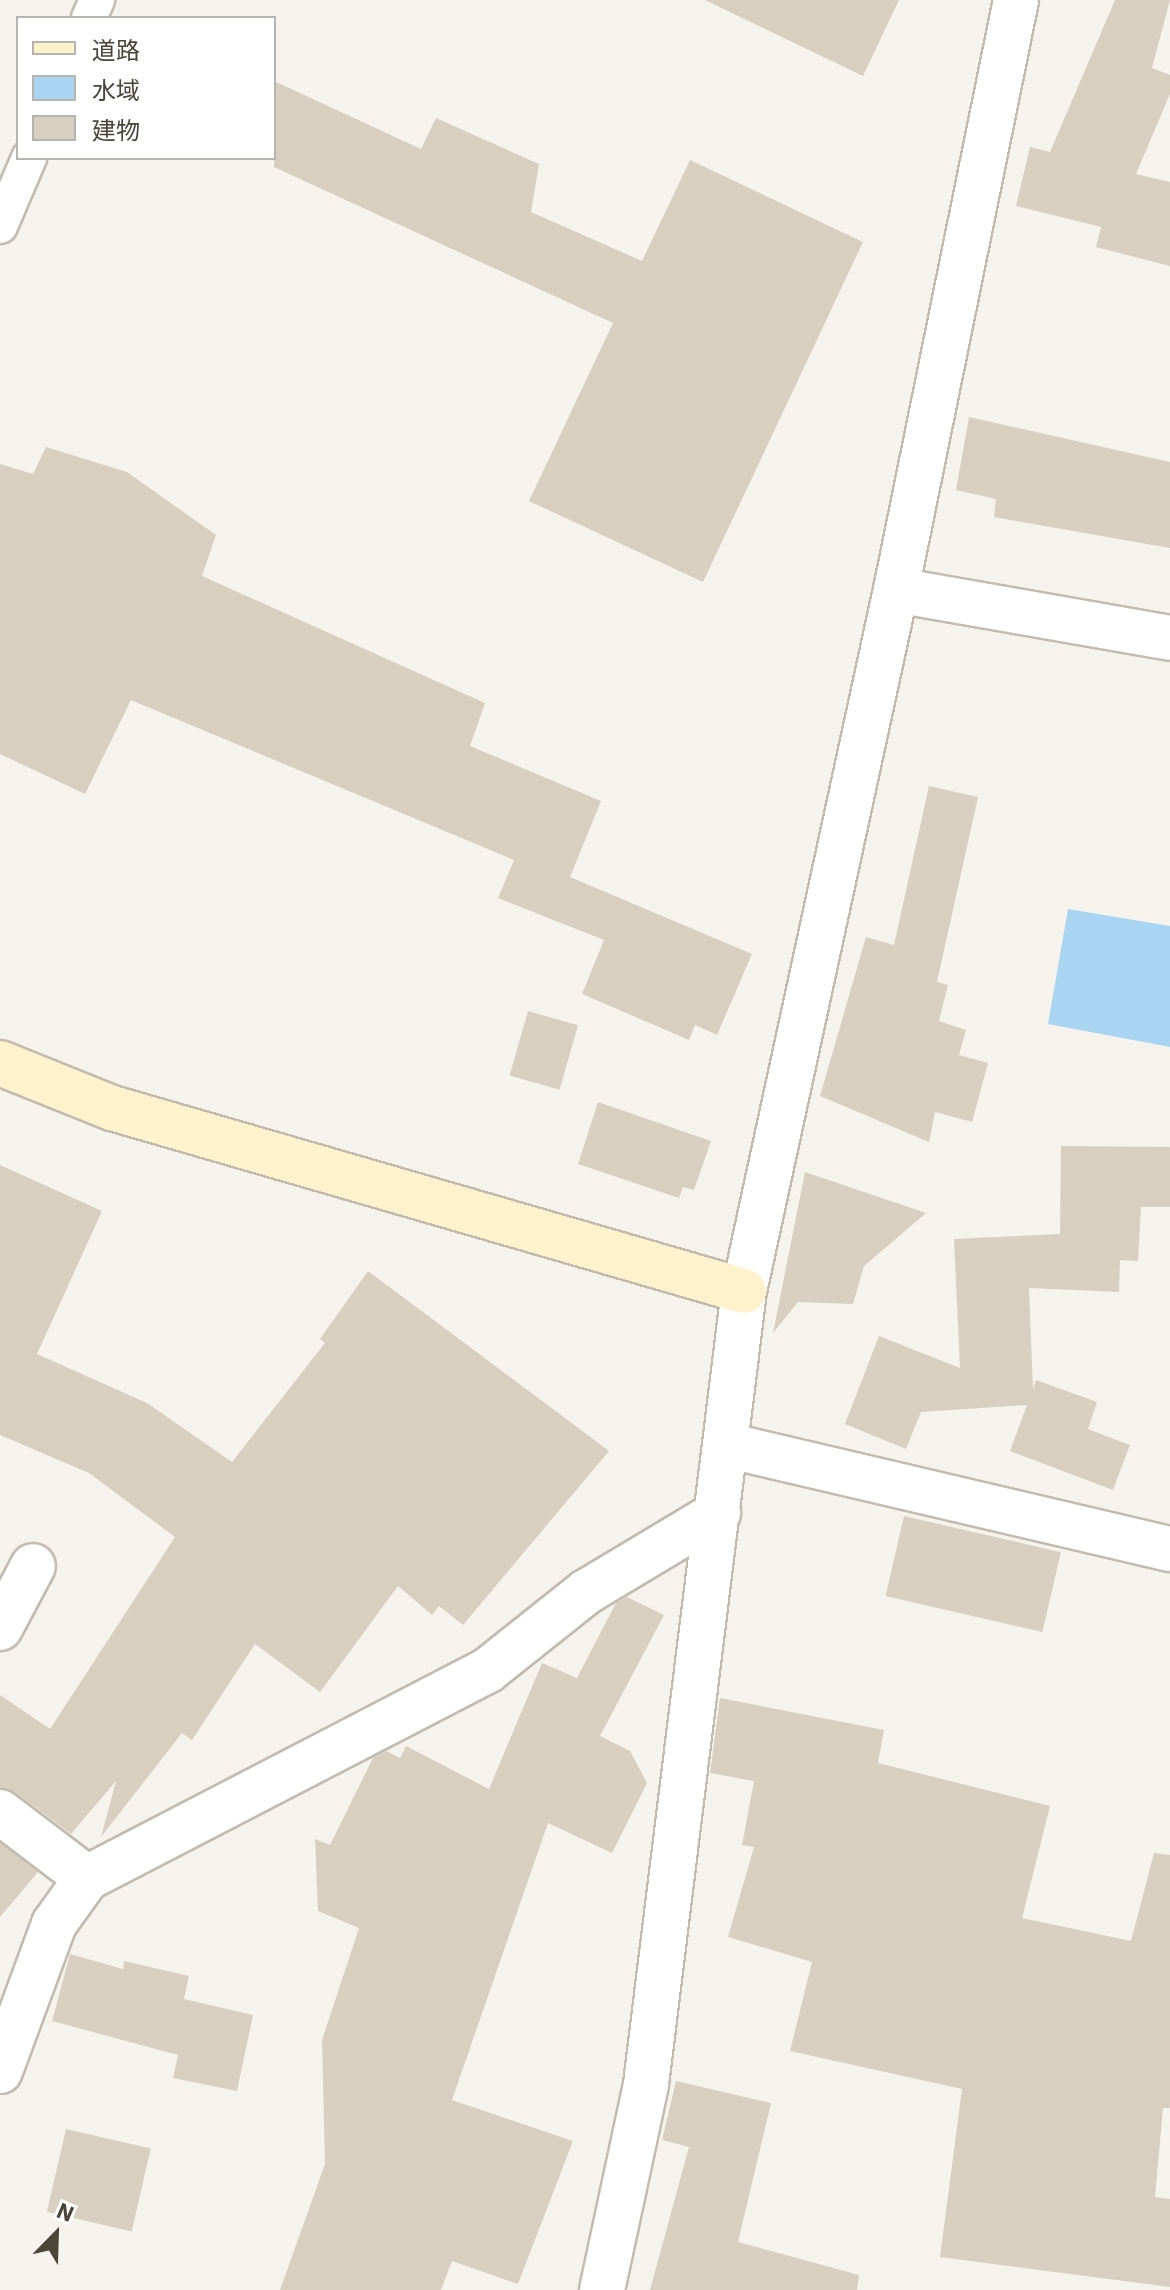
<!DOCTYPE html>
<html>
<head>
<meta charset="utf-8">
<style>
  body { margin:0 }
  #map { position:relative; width:1170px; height:2290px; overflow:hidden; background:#f6f3ec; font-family:"IBM Plex Sans","Noto Sans JP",sans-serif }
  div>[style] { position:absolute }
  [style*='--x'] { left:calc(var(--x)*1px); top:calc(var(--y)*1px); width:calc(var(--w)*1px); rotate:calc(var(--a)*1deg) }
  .water>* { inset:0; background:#a9d4f2 }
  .building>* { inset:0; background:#d8cfc1; transform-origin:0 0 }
  .roads { filter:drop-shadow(2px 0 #c2bbae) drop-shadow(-2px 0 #c2bbae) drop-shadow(0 2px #c2bbae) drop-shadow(0 -2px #c2bbae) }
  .lane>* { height:34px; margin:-17px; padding:0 17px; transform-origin:17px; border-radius:17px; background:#fff }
  .street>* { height:44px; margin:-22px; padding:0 22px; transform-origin:22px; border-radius:22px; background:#fff }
  .secondary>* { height:44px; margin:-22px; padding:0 22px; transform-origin:22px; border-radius:22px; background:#fff3cd }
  span { translate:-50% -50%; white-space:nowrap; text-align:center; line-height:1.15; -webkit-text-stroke:6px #fff; paint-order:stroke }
  .legend { position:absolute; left:16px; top:16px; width:260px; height:144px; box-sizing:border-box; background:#fff; border:2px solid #b7b4b0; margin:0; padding:10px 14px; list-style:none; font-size:24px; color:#4b4439 }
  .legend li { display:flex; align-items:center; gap:16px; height:40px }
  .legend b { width:40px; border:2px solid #b7b4b0 }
  .north { position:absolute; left:16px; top:2194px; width:80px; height:80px; -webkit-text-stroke:6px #fff; paint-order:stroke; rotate:23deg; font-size:22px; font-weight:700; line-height:32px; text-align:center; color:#4b4439 }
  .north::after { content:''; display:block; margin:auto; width:28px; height:36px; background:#4b4439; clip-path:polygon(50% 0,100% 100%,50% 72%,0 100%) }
</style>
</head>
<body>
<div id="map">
  <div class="water">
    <div style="clip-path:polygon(1068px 909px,1170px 926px,1170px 1047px,1048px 1024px)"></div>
  </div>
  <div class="building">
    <div style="clip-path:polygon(705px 0,899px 0,863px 76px)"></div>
    <div style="clip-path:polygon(1115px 0,1170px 0,1152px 68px,1170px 75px,1170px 94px,1136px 174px,1170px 182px,1170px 266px,1096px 247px,1101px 227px,1016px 206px,1030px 147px,1050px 152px)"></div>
    <div style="clip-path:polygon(274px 81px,421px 149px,436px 118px,539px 164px,531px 212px,642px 261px,690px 160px,863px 242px,703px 582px,529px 501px,613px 323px,274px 167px)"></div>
    <div style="clip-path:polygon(969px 417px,1170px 462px,1170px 548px,994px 517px,996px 499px,956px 490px)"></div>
    <div style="clip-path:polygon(46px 447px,127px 472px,216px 535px,202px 576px,485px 703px,470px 746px,601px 801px,570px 877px,752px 954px,717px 1035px,695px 1025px,689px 1040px,582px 994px,604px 940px,498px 898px,514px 860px,131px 700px,85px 794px,0 754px,0 464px,33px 474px)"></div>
    <div style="clip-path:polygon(929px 786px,978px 797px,937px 982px,948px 985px,939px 1021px,966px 1030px,959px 1055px,988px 1063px,972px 1122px,935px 1112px,929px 1142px,820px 1096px,866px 937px,894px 945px)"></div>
    <div style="left:528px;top:1011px;width:52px;height:67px;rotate:16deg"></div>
    <div style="clip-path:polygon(598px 1102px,711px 1141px,694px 1190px,683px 1187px,679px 1198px,578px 1164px)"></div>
    <div style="clip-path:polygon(1061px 1146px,1170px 1147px,1170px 1207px,1141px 1207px,1138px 1261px,1120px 1260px,1119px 1292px,1029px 1288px,1033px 1389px,1036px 1380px,1097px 1402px,1088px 1429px,1130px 1445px,1113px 1490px,1010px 1451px,1027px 1405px,921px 1412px,906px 1449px,845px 1424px,879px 1336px,960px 1368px,954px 1239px,1060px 1234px)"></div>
    <div style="clip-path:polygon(0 1165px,102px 1211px,37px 1354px,147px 1403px,232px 1462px,325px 1343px,320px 1339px,368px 1271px,609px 1451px,463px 1625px,439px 1606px,432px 1615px,398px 1586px,320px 1692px,255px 1644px,192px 1740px,182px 1733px,101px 1837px,116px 1781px,71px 1834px,15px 1792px,0 1788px,0 1695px,50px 1729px,175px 1537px,89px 1473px,0 1435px)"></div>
    <div style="clip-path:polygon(805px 1172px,926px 1213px,864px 1266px,853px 1304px,798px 1302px,773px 1333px)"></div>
    <div style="left:904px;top:1516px;width:161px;height:82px;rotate:13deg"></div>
    <div style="clip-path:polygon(627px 1597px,664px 1615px,600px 1736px,630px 1751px,647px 1783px,612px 1853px,548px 1823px,452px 2100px,573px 2141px,518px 2284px,452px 2261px,441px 2290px,280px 2290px,325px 2164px,322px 2040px,359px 1928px,318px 1911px,315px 1839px,330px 1845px,373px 1758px,386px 1751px,400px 1758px,406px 1746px,489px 1789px,542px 1663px,577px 1678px,616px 1603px)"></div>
    <div style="clip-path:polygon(720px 1698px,884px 1730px,878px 1763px,1050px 1806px,1022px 1918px,1131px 1941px,1154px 1853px,1170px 1855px,1170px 2108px,1163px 2108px,1155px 2197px,1170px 2199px,1170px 2287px,940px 2257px,962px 2089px,790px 2051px,812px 1962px,728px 1937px,754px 1847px,742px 1845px,754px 1781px,710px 1773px)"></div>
    <div style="clip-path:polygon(0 1843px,38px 1872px,0 1917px)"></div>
    <div style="clip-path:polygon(70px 1954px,123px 1969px,124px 1961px,189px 1976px,184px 1999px,253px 2015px,237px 2091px,173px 2078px,178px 2055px,52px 2021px)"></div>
    <div style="clip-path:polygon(676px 2081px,771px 2103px,738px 2242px,859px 2275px,857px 2290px,650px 2290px,689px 2147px,662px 2140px)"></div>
    <div style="left:66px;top:2129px;width:87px;height:85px;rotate:13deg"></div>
  </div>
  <div class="roads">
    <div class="lane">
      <div style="--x:89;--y:18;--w:20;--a:-66"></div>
      <div style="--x:0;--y:226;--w:74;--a:-66.9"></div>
    </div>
    <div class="street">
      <div style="--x:896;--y:590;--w:278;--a:9.9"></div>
      <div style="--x:726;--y:1445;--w:456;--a:13.2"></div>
      <div style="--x:0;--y:1628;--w:70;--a:-62"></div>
      <div style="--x:0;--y:1812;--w:109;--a:37.2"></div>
      <div style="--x:0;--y:2071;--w:157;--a:-69.8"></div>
      <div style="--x:54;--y:1924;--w:57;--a:-54.3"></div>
      <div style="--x:87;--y:1878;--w:452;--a:-27.4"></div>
      <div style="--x:488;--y:1670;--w:125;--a:-38.5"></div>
      <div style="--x:586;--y:1592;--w:154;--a:-30.9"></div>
      <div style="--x:602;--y:2290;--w:211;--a:-77.9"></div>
      <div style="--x:646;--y:2084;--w:799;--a:-82.96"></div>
      <div style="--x:744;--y:1291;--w:717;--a:-77.77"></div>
      <div style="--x:896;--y:590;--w:602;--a:-78.5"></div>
    </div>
    <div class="secondary">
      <div style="--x:0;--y:1063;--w:121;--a:21.9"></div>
      <div style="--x:112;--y:1108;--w:658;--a:16.15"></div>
    </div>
  </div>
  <ul class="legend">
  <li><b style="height:10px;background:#fff3cd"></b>道路</li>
  <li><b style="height:22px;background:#a9d4f2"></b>水域</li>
  <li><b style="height:22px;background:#d8cfc1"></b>建物</li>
  </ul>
  <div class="north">N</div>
</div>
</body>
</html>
